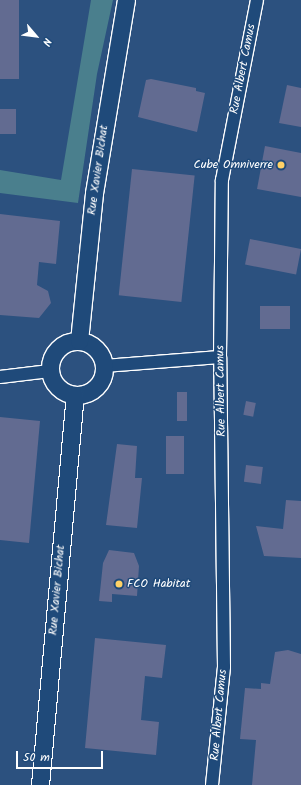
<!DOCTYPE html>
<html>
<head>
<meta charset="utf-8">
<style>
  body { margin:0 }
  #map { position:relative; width:301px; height:785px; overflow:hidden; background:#2c517f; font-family:Kalam,sans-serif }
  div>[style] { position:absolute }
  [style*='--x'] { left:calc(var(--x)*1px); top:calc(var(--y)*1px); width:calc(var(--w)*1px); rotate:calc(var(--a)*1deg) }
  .green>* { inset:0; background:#4a7f8d }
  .building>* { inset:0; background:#626b91; transform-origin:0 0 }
  .roads { filter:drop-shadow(1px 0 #fff) drop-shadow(-1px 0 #fff) drop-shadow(0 1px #fff) drop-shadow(0 -1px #fff) }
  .street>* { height:12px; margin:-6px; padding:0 6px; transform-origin:6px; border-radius:6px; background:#1f4a7a }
  .secondary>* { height:17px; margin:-8.5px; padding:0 8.5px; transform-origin:8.5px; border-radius:8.5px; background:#1f4a7a }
  .secondary>.ring { margin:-8.5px; padding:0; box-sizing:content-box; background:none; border:17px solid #1f4a7a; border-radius:50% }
  .dots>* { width:11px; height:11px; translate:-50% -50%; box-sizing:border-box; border:2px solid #1f4a7a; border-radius:50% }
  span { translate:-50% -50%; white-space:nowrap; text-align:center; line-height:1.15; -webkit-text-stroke:3px #1f4a7a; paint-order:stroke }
  .street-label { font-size:12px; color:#fff }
  .poi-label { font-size:12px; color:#fff }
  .right { translate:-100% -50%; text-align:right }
  .left { translate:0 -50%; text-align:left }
  .north { position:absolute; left:16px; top:16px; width:40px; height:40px; -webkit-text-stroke:3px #1f4a7a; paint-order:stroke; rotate:118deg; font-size:11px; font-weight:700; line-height:16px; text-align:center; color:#fff }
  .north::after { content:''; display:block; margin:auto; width:14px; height:18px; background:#fff; clip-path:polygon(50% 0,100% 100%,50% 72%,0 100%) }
  .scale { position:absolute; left:16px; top:751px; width:87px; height:18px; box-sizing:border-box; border:2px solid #fff; border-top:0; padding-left:5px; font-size:12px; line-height:14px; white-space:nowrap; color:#fff; -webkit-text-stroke:3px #1f4a7a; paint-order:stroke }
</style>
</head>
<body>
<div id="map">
  <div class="green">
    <div style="clip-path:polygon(91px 0,113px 0,97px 74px,78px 203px,0 193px,0 170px,61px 180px)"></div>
  </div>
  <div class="building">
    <div style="left:0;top:0;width:19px;height:79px"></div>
    <div style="clip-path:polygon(151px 79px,196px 88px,196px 91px,205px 93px,197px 132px,138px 117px,146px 80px)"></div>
    <div style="clip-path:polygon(287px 85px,301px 88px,301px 127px,279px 123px)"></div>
    <div style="left:0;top:109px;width:16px;height:25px"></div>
    <div style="clip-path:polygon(265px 146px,301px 153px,301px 197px,257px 189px)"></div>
    <div style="left:132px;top:169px;width:63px;height:127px;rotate:6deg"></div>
    <div style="clip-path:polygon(0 214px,60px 221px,56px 264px,39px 262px,37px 285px,48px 291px,51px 303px,39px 318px,0 315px)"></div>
    <div style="left:250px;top:239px;width:52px;height:26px;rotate:11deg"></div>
    <div style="left:260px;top:306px;width:30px;height:23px"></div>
    <div style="left:177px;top:392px;width:10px;height:29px"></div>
    <div style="left:246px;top:401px;width:10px;height:14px;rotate:11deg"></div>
    <div style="clip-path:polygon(0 417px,40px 421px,29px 543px,0 540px)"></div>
    <div style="left:166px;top:436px;width:18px;height:38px"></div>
    <div style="clip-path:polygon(117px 444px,137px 446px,135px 478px,142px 478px,137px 528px,106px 525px)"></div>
    <div style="left:246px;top:465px;width:17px;height:17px;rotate:7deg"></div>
    <div style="clip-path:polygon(286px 500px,301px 501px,301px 558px,264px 556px,256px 526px,283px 529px)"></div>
    <div style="clip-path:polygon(109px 550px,134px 553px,139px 566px,137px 596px,112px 594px,112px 602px,99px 601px,103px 563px)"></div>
    <div style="clip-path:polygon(95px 638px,166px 645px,162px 678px,145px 676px,141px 720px,159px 722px,156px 755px,85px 748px)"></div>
    <div style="clip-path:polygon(288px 650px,301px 654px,301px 785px,252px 785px,256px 740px,240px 739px,245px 688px,261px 689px,261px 683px,270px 684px,275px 652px)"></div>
  </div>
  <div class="roads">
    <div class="street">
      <div style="--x:104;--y:366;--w:116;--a:-4.4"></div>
      <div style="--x:0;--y:377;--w:50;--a:-6.8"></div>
      <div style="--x:212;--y:785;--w:119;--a:-84.2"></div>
      <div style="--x:224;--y:667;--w:310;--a:-90.7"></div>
      <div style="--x:220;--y:357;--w:177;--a:-89.4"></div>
      <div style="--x:222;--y:180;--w:183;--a:-79"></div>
    </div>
    <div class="secondary">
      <div class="ring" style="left:50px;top:341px;width:37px;height:37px"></div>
      <div style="--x:79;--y:341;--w:149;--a:-84.2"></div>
      <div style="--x:94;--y:193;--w:196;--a:-80.6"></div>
      <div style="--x:40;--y:785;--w:391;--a:-84.9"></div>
    </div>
  </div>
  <div class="dots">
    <div style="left:281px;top:165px;background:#ffd166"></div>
    <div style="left:119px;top:584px;background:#ffd166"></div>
  </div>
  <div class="street-label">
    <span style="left:243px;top:69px;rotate:-79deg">Rue Albert Camus</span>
    <span style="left:98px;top:170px;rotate:-82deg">Rue Xavier Bichat</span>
    <span style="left:221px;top:391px;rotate:-91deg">Rue Albert Camus</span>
    <span style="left:57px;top:590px;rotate:-85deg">Rue Xavier Bichat</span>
    <span style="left:219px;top:715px;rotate:-85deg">Rue Albert Camus</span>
  </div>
  <div class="poi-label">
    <span class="right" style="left:273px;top:165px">Cube Omniverre</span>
    <span class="left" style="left:127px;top:584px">FCO Habitat</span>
  </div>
  <div class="north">N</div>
  <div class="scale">50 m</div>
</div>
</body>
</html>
